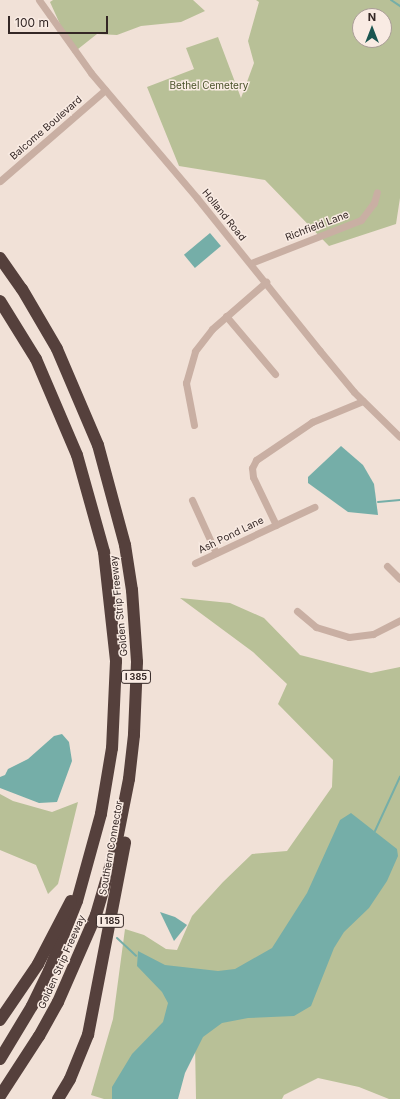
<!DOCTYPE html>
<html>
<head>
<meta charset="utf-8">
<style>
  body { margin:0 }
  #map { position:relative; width:400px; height:1099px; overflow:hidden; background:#f1e1d7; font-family:Inter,sans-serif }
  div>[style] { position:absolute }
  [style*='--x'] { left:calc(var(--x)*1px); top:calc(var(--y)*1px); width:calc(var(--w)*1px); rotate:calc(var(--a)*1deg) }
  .green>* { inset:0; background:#b8c097 }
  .water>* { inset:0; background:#75aea8; transform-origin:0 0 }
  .stream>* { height:2px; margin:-1px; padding:0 1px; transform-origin:1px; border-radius:1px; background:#75aea8 }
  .minor>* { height:7px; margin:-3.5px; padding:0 3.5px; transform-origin:3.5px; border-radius:3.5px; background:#c9afa3 }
  .motorway>* { height:12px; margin:-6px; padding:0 6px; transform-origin:6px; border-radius:6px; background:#55403c }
  span { translate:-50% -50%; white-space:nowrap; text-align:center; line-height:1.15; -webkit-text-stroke:3px #f9ebe3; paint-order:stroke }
  .shield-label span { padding:1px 3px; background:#f9ebe3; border:1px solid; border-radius:3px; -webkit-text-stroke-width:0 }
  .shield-label { font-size:9px; color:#342725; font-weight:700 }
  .park-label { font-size:10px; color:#495229 }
  .street-label { font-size:10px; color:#342725 }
  .north { position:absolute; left:352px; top:8px; width:40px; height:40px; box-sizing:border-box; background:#f9ebe3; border:1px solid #aa9d97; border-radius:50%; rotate:0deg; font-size:11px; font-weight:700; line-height:16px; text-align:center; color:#342725 }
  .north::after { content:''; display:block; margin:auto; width:14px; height:18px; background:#1a5550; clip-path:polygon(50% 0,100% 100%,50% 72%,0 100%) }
  .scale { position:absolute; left:8px; top:16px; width:100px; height:18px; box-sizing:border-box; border:2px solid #342725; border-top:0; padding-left:5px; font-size:12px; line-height:14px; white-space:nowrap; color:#342725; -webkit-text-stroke:3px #f9ebe3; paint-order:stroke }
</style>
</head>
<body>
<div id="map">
  <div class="green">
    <div style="clip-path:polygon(53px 0,193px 0,205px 11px,181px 22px,141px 26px,117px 35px,97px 34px,73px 53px,50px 2px)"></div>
    <div style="clip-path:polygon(evenodd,256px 0,400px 0,400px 198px,396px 224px,329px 246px,265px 180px,179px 166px,147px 87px,194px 69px,186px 48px,218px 37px,241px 98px,254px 63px,248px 41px,259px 2px,256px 0,360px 16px,384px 16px,384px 40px,360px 40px,360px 16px)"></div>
    <div style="clip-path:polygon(180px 598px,230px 603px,264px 618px,300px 655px,371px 673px,400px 667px,400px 1099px,389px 1099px,359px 1087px,318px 1078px,284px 1095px,282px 1099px,196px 1099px,195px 1044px,130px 1099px,104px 1099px,91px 1095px,113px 1019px,125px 929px,144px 935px,166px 949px,177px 950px,192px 916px,223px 882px,252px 854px,287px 851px,332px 787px,333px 760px,278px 704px,287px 684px,253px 652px)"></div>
    <div style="clip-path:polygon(0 794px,13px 801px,52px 812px,78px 802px,58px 884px,48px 894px,36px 865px,0 850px)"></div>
  </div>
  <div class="water">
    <div style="left:210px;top:233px;width:17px;height:34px;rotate:50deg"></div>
    <div style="clip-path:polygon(341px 446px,363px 465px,374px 484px,378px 515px,348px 512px,308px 483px,308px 477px)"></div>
    <div style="clip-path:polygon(62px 734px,69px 742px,72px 761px,57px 802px,39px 803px,0 788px,0 777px,5px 775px,8px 769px,28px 759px,54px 736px)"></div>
    <div style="clip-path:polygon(351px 813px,397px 849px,398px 856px,387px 881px,369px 908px,344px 932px,334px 948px,311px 1006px,294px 1016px,248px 1018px,222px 1023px,203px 1037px,185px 1073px,178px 1099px,112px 1099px,112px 1087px,132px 1054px,163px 1022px,168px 1003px,162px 992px,137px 966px,138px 951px,165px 965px,218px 971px,235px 969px,272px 948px,307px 893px,340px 820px)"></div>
    <div style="clip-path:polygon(160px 912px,175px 917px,187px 925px,174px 941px)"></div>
  </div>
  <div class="stream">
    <div style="--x:391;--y:0;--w:11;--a:34"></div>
    <div style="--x:378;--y:502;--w:22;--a:-5"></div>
    <div style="--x:375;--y:831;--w:60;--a:-65.2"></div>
    <div style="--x:117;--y:938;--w:26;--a:43"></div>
  </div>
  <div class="minor">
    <div style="--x:39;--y:0;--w:90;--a:54.5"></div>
    <div style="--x:91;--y:73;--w:164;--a:49.7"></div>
    <div style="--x:197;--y:198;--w:196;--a:51.2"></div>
    <div style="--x:320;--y:351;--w:53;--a:50.3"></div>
    <div style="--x:354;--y:392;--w:64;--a:44.4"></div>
    <div style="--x:0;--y:181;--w:139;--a:-40.9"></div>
    <div style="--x:251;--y:263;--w:118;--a:-21.4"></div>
    <div style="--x:361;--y:220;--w:21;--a:-53"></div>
    <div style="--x:374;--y:203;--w:11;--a:-75"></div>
    <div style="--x:226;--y:316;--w:76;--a:49.8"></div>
    <div style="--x:194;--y:425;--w:43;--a:-100.8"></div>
    <div style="--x:186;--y:383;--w:33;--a:-74"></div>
    <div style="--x:195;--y:351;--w:28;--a:-52"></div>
    <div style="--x:212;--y:329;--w:72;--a:-41"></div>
    <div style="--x:192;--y:500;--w:58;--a:65.6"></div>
    <div style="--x:276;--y:525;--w:53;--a:-115.6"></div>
    <div style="--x:253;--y:477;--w:9;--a:-96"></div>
    <div style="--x:252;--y:468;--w:9;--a:-63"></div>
    <div style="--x:256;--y:460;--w:68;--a:-34.2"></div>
    <div style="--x:312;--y:422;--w:55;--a:-22.4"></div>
    <div style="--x:195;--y:563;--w:132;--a:-25.2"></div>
    <div style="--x:387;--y:566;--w:18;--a:45"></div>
    <div style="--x:297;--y:611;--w:25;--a:40"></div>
    <div style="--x:316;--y:627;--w:34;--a:17"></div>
    <div style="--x:349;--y:637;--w:24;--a:-7"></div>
    <div style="--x:373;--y:634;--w:30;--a:-27"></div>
  </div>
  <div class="motorway">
    <div style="--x:0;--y:258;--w:38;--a:55"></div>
    <div style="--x:22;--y:289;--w:69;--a:59.7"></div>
    <div style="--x:57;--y:349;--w:104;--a:66.9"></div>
    <div style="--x:98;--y:445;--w:104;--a:74.9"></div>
    <div style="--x:125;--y:545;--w:46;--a:81.2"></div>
    <div style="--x:132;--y:590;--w:72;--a:86"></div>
    <div style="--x:137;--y:662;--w:73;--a:92.4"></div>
    <div style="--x:134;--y:735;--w:44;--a:96.5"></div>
    <div style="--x:129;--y:779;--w:72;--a:101.2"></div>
    <div style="--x:115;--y:850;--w:68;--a:106.3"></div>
    <div style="--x:96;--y:915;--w:95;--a:113.6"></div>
    <div style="--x:58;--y:1002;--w:39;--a:119"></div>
    <div style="--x:39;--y:1036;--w:72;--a:123"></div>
    <div style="--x:0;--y:301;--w:68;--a:58.2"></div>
    <div style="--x:36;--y:359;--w:104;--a:66.9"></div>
    <div style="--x:77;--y:455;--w:101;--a:74.4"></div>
    <div style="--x:104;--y:552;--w:110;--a:83.7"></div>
    <div style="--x:116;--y:661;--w:87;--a:92.6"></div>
    <div style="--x:112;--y:748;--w:67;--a:99.5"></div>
    <div style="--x:101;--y:814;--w:90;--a:105.4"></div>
    <div style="--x:77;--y:901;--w:75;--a:111.8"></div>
    <div style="--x:49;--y:971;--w:39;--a:116"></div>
    <div style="--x:32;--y:1006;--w:62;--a:121.1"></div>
    <div style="--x:0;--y:1020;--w:68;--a:-55.8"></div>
    <div style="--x:38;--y:964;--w:71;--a:-62.4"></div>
    <div style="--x:58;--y:1099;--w:23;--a:-59"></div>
    <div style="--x:70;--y:1079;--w:48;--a:-67.8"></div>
    <div style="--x:88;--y:1035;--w:196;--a:-79.1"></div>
  </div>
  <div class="shield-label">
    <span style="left:136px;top:677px">I 385</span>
    <span style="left:110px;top:921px">I 185</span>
  </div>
  <div class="park-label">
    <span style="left:209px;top:86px">Bethel Cemetery</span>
  </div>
  <div class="street-label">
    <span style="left:46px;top:128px;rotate:-41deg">Balcome Boulevard</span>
    <span style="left:224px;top:215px;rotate:51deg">Holland Road</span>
    <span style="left:317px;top:226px;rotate:-21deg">Richfield Lane</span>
    <span style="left:231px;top:535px;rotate:-26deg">Ash Pond Lane</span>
    <span style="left:119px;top:606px;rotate:-96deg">Golden Strip Freeway</span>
    <span style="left:111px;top:848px;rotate:-80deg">Southern Connector</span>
    <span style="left:62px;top:962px;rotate:-66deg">Golden Strip Freeway</span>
  </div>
  <div class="north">N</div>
  <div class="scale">100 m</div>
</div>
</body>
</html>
